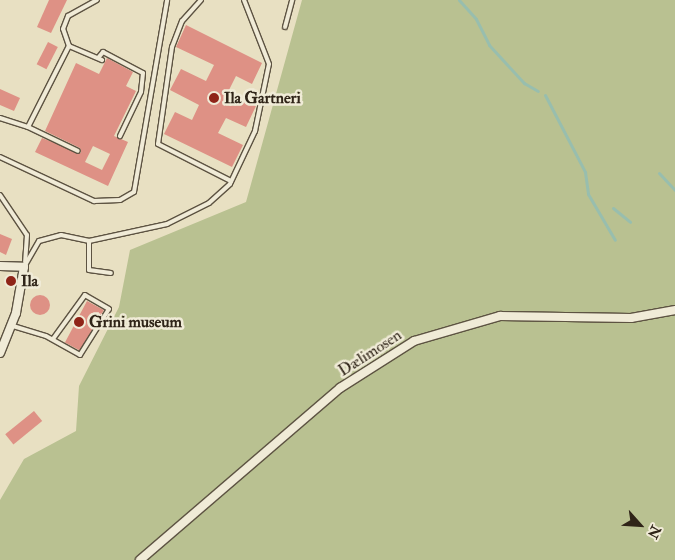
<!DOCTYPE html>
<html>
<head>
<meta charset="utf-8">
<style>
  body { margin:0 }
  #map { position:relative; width:675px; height:560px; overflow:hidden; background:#e8e0c2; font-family:"IM FELL Double Pica",serif }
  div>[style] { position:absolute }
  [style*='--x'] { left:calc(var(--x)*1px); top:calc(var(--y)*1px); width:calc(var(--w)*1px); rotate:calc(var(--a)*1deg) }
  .green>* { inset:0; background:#b9c191 }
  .stream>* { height:3px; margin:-1.5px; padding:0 1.5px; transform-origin:1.5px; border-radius:1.5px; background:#98beae }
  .building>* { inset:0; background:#de9185; transform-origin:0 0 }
  .round { border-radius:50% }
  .roads { filter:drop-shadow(1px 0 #5d5342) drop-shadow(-1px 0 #5d5342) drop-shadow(0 1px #5d5342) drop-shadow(0 -1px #5d5342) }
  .service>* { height:4px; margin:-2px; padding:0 2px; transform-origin:2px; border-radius:2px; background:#f0ebd7 }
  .minor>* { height:8px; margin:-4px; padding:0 4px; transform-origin:4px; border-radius:4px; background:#f0ebd7 }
  .dots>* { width:14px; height:14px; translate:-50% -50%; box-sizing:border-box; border:2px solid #f0ebd7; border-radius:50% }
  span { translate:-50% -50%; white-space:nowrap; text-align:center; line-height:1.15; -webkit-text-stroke:5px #f0ebd7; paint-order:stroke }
  .poi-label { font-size:16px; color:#2f2418; font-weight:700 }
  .left { translate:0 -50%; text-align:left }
  .street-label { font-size:16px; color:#2f2418 }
  .north { position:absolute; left:615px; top:500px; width:50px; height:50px; -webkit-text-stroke:4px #f0ebd7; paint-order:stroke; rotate:116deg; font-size:14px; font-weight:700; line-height:20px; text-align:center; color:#2f2418 }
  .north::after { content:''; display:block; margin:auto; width:18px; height:22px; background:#2f2418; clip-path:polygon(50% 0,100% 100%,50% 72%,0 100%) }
</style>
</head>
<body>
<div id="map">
  <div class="green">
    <div style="clip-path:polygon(302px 0,675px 0,675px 560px,0 560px,0 500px,24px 459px,76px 431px,79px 386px,119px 307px,130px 250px,246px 202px)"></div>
  </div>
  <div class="stream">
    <div style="--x:459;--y:0;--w:25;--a:48"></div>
    <div style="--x:476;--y:19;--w:29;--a:63"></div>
    <div style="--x:489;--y:45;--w:52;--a:47.4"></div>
    <div style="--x:524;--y:83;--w:16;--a:30"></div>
    <div style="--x:545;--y:95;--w:87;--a:62.5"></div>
    <div style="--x:585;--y:172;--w:22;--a:82"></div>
    <div style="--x:588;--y:194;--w:53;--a:59.6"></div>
    <div style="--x:659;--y:173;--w:23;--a:47"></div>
    <div style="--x:613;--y:208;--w:22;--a:39"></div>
  </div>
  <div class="building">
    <div style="clip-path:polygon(49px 0,67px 0,51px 33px,37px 27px)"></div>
    <div style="clip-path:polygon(186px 25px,262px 63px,252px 84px,236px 76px,228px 92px,256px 106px,246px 127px,226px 118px,218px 133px,243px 145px,232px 167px,164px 134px,175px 112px,192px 120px,199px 105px,170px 90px,181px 69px,206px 81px,214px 65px,176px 47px)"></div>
    <div style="left:48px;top:42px;width:11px;height:25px;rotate:27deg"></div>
    <div style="clip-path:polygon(evenodd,107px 58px,133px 72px,126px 86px,136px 91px,114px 136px,128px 142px,108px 186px,35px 152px,42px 138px,81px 153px,80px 148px,45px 131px,76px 63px,99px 74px,107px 58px,93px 146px,110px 154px,102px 170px,85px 162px,93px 146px)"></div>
    <div style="clip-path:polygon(0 89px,20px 98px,14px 111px,0 105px)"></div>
    <div style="clip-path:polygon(0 234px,12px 239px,6px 255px,0 252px)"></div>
    <div class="round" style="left:30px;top:295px;width:20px;height:20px"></div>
    <div style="left:87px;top:301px;width:19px;height:47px;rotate:28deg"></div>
    <div style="left:34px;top:411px;width:13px;height:37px;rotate:51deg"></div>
  </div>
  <div class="roads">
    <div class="service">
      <div style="--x:201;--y:0;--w:28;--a:132"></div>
      <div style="--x:182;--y:21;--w:28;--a:111"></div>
      <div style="--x:172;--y:47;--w:98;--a:98.2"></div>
      <div style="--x:158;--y:144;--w:82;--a:26.9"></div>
      <div style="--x:285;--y:27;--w:28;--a:-75"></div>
      <div style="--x:69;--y:46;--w:18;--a:-109"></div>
      <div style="--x:63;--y:29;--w:14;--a:-69"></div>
      <div style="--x:68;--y:16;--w:33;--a:-29"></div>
      <div style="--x:98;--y:58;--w:8;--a:-50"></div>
      <div style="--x:103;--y:52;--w:45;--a:27.7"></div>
      <div style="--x:143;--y:73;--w:19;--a:96"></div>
      <div style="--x:141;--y:92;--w:49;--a:115.5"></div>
      <div style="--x:0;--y:118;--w:29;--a:18"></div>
      <div style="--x:28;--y:127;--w:91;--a:-63.2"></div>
      <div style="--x:69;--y:46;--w:36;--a:23"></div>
      <div style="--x:28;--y:127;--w:55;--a:25.6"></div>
      <div style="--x:0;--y:157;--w:104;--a:25.1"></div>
      <div style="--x:94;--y:201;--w:26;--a:-2"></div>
      <div style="--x:120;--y:200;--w:16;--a:-30"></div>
      <div style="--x:134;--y:192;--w:195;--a:-80.2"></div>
      <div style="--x:0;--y:195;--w:48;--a:56"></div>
      <div style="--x:27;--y:235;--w:27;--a:94"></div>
      <div style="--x:89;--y:241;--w:29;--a:90"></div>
      <div style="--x:89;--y:270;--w:22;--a:8"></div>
      <div style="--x:24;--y:267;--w:30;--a:-60"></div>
      <div style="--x:39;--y:241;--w:23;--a:-15"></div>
      <div style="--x:61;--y:235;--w:29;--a:12"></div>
      <div style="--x:89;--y:241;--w:80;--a:-12.3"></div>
      <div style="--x:167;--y:224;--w:47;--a:-26.6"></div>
      <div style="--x:209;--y:203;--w:28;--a:-42"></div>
      <div style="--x:230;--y:184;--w:59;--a:-64.7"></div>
      <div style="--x:255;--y:131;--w:68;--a:-78.2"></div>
      <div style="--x:269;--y:64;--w:69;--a:-111.3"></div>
      <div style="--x:13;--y:326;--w:34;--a:17"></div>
      <div style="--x:46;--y:336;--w:39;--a:29"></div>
      <div style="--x:80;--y:355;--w:54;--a:-57.8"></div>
      <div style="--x:109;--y:309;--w:28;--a:-150"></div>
      <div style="--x:85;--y:295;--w:54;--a:126"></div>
    </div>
    <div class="minor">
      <div style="--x:0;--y:266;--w:24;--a:2"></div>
      <div style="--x:24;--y:267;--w:47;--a:99.9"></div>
      <div style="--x:16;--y:313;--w:43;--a:111.8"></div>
      <div style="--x:140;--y:560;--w:264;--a:-40.7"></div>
      <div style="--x:340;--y:388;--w:88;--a:-32.4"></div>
      <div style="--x:414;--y:341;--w:90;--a:-16.2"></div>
      <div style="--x:500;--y:316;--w:131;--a:0.9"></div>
      <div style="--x:631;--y:318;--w:45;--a:-10.3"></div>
    </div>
  </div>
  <div class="dots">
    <div style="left:214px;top:98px;background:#8f2418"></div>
    <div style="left:11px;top:281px;background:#8f2418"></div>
    <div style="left:79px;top:322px;background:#8f2418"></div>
  </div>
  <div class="poi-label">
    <span class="left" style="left:224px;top:98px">Ila Gartneri</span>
    <span class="left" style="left:21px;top:281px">Ila</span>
    <span class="left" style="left:89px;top:322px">Grini museum</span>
  </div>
  <div class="street-label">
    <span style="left:370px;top:353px;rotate:-33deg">Dælimosen</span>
  </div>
  <div class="north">N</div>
</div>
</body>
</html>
